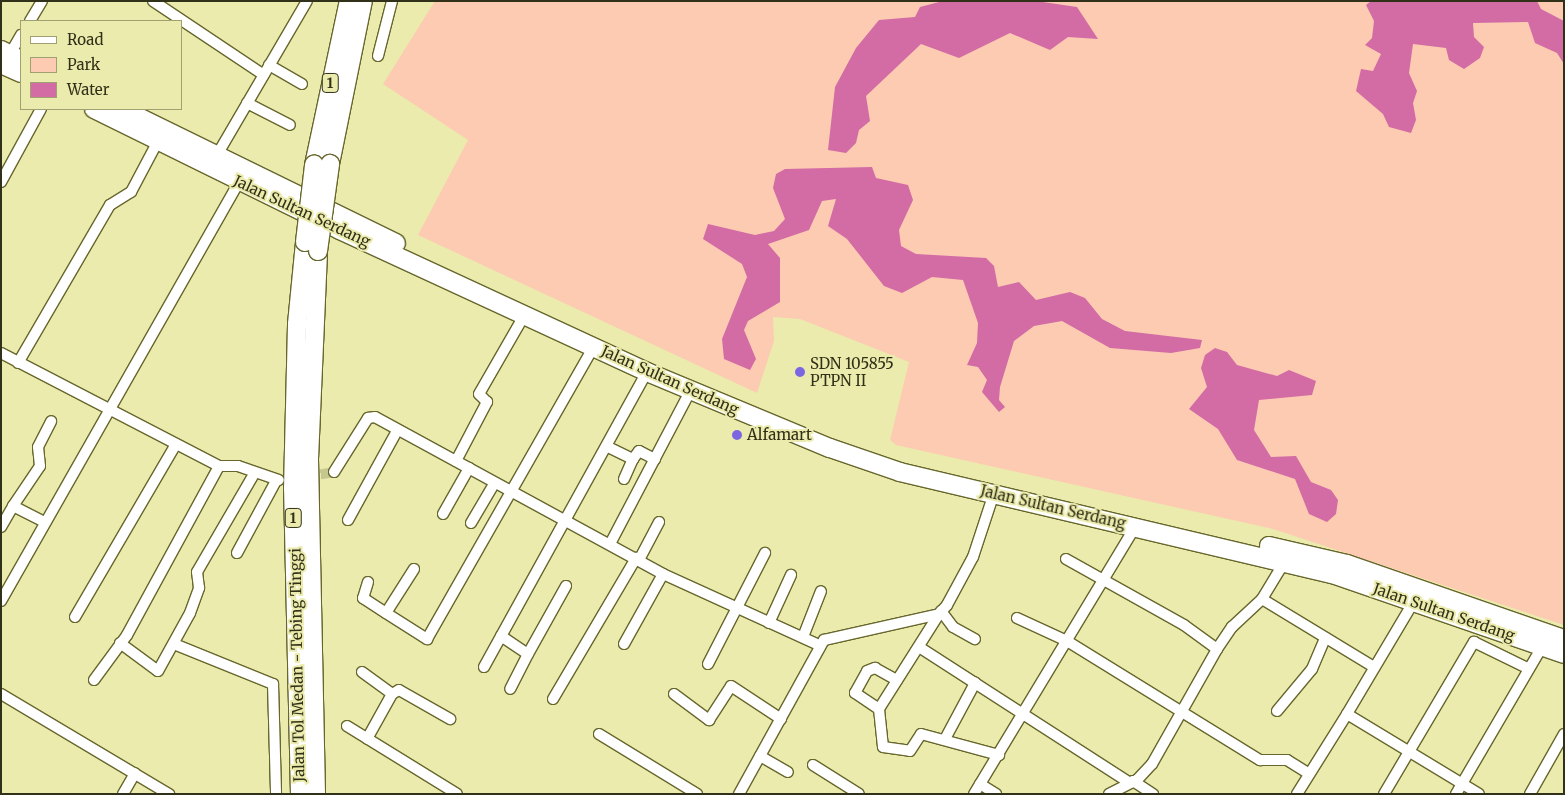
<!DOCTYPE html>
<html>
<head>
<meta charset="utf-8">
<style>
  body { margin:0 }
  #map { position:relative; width:1565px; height:795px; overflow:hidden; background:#ebebad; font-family:Merriweather,serif }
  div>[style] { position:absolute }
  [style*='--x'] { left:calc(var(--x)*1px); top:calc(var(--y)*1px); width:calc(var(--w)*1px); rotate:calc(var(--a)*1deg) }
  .green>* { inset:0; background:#fccbb2 }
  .water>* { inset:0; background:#d36ba4 }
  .street-tunnel>* { height:10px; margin-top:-5px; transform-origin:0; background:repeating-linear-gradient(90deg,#c6c68f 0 10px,transparent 0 15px) }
  .roads { filter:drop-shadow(1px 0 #67662c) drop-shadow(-1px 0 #67662c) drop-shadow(0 1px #67662c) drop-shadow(0 -1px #67662c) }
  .street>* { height:10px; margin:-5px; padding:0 5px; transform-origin:5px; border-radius:5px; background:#fff }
  .highway>* { height:18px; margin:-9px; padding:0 9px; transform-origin:9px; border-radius:9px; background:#fff }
  .bridges { filter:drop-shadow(1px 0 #67662c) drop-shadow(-1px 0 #67662c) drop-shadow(0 1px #67662c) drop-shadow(0 -1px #67662c) }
  .highway-bridge>* { height:18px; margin:-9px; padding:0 9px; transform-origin:9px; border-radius:9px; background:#fff }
  .dots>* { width:14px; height:14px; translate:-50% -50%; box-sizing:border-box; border:2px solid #ebebad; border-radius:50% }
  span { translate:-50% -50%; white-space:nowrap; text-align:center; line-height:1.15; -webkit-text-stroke:4px #ebebad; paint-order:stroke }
  .shield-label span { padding:1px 4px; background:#ebebad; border:1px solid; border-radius:4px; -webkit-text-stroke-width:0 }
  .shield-label { font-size:14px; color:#313018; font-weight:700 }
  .street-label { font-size:15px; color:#313018 }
  .poi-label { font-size:15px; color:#313018 }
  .left { translate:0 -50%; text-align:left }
  .frame { position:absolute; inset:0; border:2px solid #313018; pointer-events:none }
  .legend { position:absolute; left:20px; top:20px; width:162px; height:90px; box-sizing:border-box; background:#ebebad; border:1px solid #a1a071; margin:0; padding:6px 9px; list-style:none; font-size:15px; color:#313018 }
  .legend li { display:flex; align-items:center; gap:10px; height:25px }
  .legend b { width:25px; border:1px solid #a1a071 }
</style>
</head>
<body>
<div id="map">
  <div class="green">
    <div style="clip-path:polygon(435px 1px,1564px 1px,1564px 625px,1273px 529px,896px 445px,890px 440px,909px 362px,800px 319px,773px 317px,774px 341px,757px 393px,418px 235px,468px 140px,383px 84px)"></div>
  </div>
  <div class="water">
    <div style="clip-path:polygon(943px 1px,1036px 1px,1077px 7px,1098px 39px,1068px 37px,1050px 50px,1010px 33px,959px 58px,921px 44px,866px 96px,870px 121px,859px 130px,856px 143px,846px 153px,828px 150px,835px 87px,856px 48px,879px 20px,915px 17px,920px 7px)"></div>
    <div style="clip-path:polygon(1371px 1px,1537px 1px,1541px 9px,1564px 21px,1564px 64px,1557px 53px,1535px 43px,1528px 22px,1473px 23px,1474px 37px,1484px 47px,1480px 58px,1464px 69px,1449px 60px,1446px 48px,1413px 44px,1409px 73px,1417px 91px,1413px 103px,1416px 120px,1411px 133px,1389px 127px,1383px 114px,1356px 91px,1361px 69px,1373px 71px,1381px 54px,1365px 45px,1372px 38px,1374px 21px,1366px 5px)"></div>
    <div style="clip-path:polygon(872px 167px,876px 178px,908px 185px,913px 200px,899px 230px,901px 246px,916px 254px,986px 258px,994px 266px,998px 287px,1019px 282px,1036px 300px,1070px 292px,1085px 298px,1102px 319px,1125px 331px,1202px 340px,1200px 348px,1171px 353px,1110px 348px,1062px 321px,1034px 326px,1014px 341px,1000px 387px,999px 400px,1005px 407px,999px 412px,982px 392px,987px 380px,978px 367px,967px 365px,977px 343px,978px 323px,963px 280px,932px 277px,902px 293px,884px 286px,847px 239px,828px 226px,836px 199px,822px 201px,809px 230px,768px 244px,780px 258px,780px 302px,748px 321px,744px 330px,756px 359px,750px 370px,724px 359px,722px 339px,747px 277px,742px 264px,703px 239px,708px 224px,755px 235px,774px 231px,785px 219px,773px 188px,776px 174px,785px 169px)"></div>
    <div style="clip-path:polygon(1215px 348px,1227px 352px,1237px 365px,1277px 376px,1289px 370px,1316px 381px,1312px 395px,1259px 400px,1254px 430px,1271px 457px,1296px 456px,1311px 482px,1331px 490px,1338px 500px,1336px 514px,1327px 522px,1309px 514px,1295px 479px,1237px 460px,1218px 429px,1189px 409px,1207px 387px,1201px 368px,1205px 355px)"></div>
  </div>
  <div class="street-tunnel">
    <div style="--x:306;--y:477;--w:28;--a:-10"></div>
  </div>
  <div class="roads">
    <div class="street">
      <div style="--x:153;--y:1;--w:133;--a:33.7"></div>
      <div style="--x:30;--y:21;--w:23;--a:-59"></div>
      <div style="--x:10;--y:54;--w:22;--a:-60"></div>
      <div style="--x:378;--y:56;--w:57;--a:-75.7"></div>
      <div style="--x:269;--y:65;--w:38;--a:30"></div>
      <div style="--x:247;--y:103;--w:48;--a:27.1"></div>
      <div style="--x:217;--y:155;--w:178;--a:-59.7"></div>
      <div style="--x:1;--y:182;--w:83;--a:-61.3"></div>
      <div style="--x:1;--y:353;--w:246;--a:27.4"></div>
      <div style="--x:219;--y:466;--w:19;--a:0"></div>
      <div style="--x:238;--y:466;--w:43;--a:18.9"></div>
      <div style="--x:18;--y:363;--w:183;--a:-59.8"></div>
      <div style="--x:110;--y:205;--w:25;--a:-32"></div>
      <div style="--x:131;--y:192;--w:58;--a:-62.1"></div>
      <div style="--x:608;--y:447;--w:28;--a:26"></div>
      <div style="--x:633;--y:459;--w:10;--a:-53"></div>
      <div style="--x:639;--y:451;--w:18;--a:27"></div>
      <div style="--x:456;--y:461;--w:67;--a:-62.3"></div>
      <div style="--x:487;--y:402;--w:11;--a:-135"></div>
      <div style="--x:479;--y:394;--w:92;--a:-60.1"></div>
      <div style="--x:334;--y:472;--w:64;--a:-57.8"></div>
      <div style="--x:368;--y:418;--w:7;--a:-8"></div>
      <div style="--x:375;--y:417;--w:328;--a:28.6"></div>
      <div style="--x:663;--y:574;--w:171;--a:24.5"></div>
      <div style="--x:624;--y:479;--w:22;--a:-66"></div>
      <div style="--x:13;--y:506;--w:48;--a:-56"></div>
      <div style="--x:40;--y:466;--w:19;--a:-96"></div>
      <div style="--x:38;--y:447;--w:29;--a:-63"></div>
      <div style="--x:443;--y:514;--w:53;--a:-60.5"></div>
      <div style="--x:348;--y:520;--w:102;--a:-61.2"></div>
      <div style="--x:471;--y:523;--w:45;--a:-59.5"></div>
      <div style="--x:1;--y:527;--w:24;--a:-60"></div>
      <div style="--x:13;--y:506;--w:35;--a:27"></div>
      <div style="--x:610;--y:544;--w:174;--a:-62.3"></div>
      <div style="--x:237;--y:553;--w:82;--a:-61.6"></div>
      <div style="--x:1066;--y:559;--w:135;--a:29.2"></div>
      <div style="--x:1184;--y:625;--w:41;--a:36"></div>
      <div style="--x:639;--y:560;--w:43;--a:-62.2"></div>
      <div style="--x:414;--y:569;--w:52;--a:122.5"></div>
      <div style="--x:386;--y:613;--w:49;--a:32.4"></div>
      <div style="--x:427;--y:639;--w:337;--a:-60.3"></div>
      <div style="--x:368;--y:582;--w:17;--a:107"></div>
      <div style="--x:363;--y:598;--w:27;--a:33"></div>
      <div style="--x:1262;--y:599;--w:131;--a:31.3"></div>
      <div style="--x:1;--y:601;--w:482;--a:-60.4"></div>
      <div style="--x:941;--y:611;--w:20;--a:53"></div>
      <div style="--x:953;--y:627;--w:25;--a:29"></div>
      <div style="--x:939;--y:614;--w:112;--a:122.3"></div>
      <div style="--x:879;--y:709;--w:38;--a:84"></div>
      <div style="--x:883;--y:747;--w:27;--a:8"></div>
      <div style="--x:910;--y:751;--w:20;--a:-57"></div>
      <div style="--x:921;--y:734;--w:81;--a:15.1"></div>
      <div style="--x:75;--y:617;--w:200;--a:-59.7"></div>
      <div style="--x:1017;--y:618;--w:55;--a:24.7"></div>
      <div style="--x:1067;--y:641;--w:227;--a:31.7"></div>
      <div style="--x:1260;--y:760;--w:27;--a:0"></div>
      <div style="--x:1287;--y:760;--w:26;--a:32"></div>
      <div style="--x:769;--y:623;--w:53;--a:-65.4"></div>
      <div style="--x:501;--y:636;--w:32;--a:34"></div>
      <div style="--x:528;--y:654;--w:39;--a:117"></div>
      <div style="--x:803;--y:637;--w:49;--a:-68.6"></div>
      <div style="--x:120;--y:643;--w:47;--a:36.4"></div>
      <div style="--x:158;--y:671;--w:66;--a:-61.1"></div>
      <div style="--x:190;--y:613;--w:27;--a:-70"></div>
      <div style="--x:199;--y:588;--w:16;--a:-97"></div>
      <div style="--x:197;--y:572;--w:113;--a:-59.8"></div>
      <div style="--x:174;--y:644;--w:107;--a:22"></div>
      <div style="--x:273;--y:684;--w:110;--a:88.4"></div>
      <div style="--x:624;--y:644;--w:80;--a:-60.9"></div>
      <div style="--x:919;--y:647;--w:251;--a:32.8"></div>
      <div style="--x:528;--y:654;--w:78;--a:-60.8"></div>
      <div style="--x:708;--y:664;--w:125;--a:-62.8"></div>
      <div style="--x:484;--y:667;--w:337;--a:-61.1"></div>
      <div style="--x:362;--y:672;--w:37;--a:36"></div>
      <div style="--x:392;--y:694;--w:51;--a:119.1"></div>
      <div style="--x:94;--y:680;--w:56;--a:-53.7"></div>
      <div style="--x:127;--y:635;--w:192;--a:-61.4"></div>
      <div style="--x:1;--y:694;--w:196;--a:30.8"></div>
      <div style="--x:392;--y:694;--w:8;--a:-30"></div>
      <div style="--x:399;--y:690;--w:59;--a:29.6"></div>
      <div style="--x:674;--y:694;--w:44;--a:36.6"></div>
      <div style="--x:709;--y:720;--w:40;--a:-57.1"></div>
      <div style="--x:731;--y:686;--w:60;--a:33.4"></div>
      <div style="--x:553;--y:699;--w:164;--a:-59.5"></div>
      <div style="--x:879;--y:709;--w:29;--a:-146"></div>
      <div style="--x:855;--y:693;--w:25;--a:-61"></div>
      <div style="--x:867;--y:671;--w:9;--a:-21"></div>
      <div style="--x:875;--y:668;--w:25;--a:29"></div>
      <div style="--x:1277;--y:711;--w:55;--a:-50.2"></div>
      <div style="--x:1312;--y:669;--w:34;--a:-67"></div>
      <div style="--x:1347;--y:714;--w:131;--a:-59.3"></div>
      <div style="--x:347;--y:726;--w:129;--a:31.7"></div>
      <div style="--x:599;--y:734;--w:115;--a:31.5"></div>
      <div style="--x:945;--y:739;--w:64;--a:-61.8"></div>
      <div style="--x:760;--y:756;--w:32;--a:30"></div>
      <div style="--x:813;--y:765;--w:54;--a:32.2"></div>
      <div style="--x:1133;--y:781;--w:24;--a:33"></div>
      <div style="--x:980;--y:784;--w:19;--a:32"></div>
      <div style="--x:123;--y:794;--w:24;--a:-60"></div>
      <div style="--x:739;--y:794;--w:176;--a:-61.1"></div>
      <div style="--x:824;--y:640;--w:118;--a:-12.7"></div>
      <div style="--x:939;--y:614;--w:12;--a:-48"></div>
      <div style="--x:947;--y:605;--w:55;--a:-61.6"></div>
      <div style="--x:973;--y:557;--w:67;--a:-71.8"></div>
      <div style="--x:974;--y:794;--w:312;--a:-58.9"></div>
      <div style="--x:1109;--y:794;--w:31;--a:-27"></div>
      <div style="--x:1137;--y:780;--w:22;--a:-47"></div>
      <div style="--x:1152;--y:764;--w:132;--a:-60.5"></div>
      <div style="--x:1217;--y:649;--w:27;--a:-56"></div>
      <div style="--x:1232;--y:627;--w:41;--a:-43"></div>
      <div style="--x:1262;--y:599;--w:44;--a:-58.8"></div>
      <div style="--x:1297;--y:794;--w:94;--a:-58"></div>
      <div style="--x:1347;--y:714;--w:154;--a:31.2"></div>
      <div style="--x:1384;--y:794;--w:177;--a:-59.4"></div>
      <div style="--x:1474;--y:642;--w:57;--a:26.1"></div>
      <div style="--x:1456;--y:794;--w:170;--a:-59.7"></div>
      <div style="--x:1530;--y:794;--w:69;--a:-60.5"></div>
    </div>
    <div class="highway">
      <div style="--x:1;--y:50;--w:22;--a:27"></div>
      <div style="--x:1;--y:64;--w:22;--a:24"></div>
      <div style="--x:94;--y:109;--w:274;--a:26.2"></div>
      <div style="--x:340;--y:230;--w:338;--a:24.8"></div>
      <div style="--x:647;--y:372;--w:198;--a:22.6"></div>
      <div style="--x:830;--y:448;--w:74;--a:18.9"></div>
      <div style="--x:900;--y:472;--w:444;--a:13.3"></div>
      <div style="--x:1332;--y:574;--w:245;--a:19"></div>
      <div style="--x:122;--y:109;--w:305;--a:26.1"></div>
      <div style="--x:330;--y:164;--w:166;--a:-78.6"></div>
      <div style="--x:314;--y:165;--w:168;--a:-78"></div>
      <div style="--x:1269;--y:546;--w:80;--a:13"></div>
      <div style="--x:1347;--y:564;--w:230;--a:19.1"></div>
      <div style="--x:300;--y:794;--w:305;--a:-91.3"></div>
      <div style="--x:293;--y:489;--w:165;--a:-88.6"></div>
      <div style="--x:297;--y:324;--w:82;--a:-84.4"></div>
      <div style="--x:316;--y:794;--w:335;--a:-91.2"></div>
      <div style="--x:309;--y:459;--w:208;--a:-87.5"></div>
    </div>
  </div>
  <div class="bridges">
    <div class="highway-bridge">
      <div style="--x:305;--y:242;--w:78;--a:-83.3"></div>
      <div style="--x:318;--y:251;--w:88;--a:-82.1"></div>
    </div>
  </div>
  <div class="dots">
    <div style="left:800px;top:372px;background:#7c66e1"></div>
    <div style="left:737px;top:435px;background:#7c66e1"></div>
  </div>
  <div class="shield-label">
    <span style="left:330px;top:83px">1</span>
    <span style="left:293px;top:518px">1</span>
  </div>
  <div class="street-label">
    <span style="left:302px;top:211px;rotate:25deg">Jalan Sultan Serdang</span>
    <span style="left:670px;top:380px;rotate:24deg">Jalan Sultan Serdang</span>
    <span style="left:1053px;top:507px;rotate:13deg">Jalan Sultan Serdang</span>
    <span style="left:1444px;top:612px;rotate:19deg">Jalan Sultan Serdang</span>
    <span style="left:297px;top:665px;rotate:-91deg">Jalan Tol Medan - Tebing Tinggi</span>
  </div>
  <div class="poi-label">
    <span class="left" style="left:810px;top:372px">SDN 105855<br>PTPN II</span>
    <span class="left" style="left:747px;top:435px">Alfamart</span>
  </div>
  <div class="frame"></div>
  <ul class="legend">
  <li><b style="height:6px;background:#fff"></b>Road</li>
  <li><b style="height:14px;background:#fccbb2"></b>Park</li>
  <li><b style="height:14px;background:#d36ba4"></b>Water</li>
  </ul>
</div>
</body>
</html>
